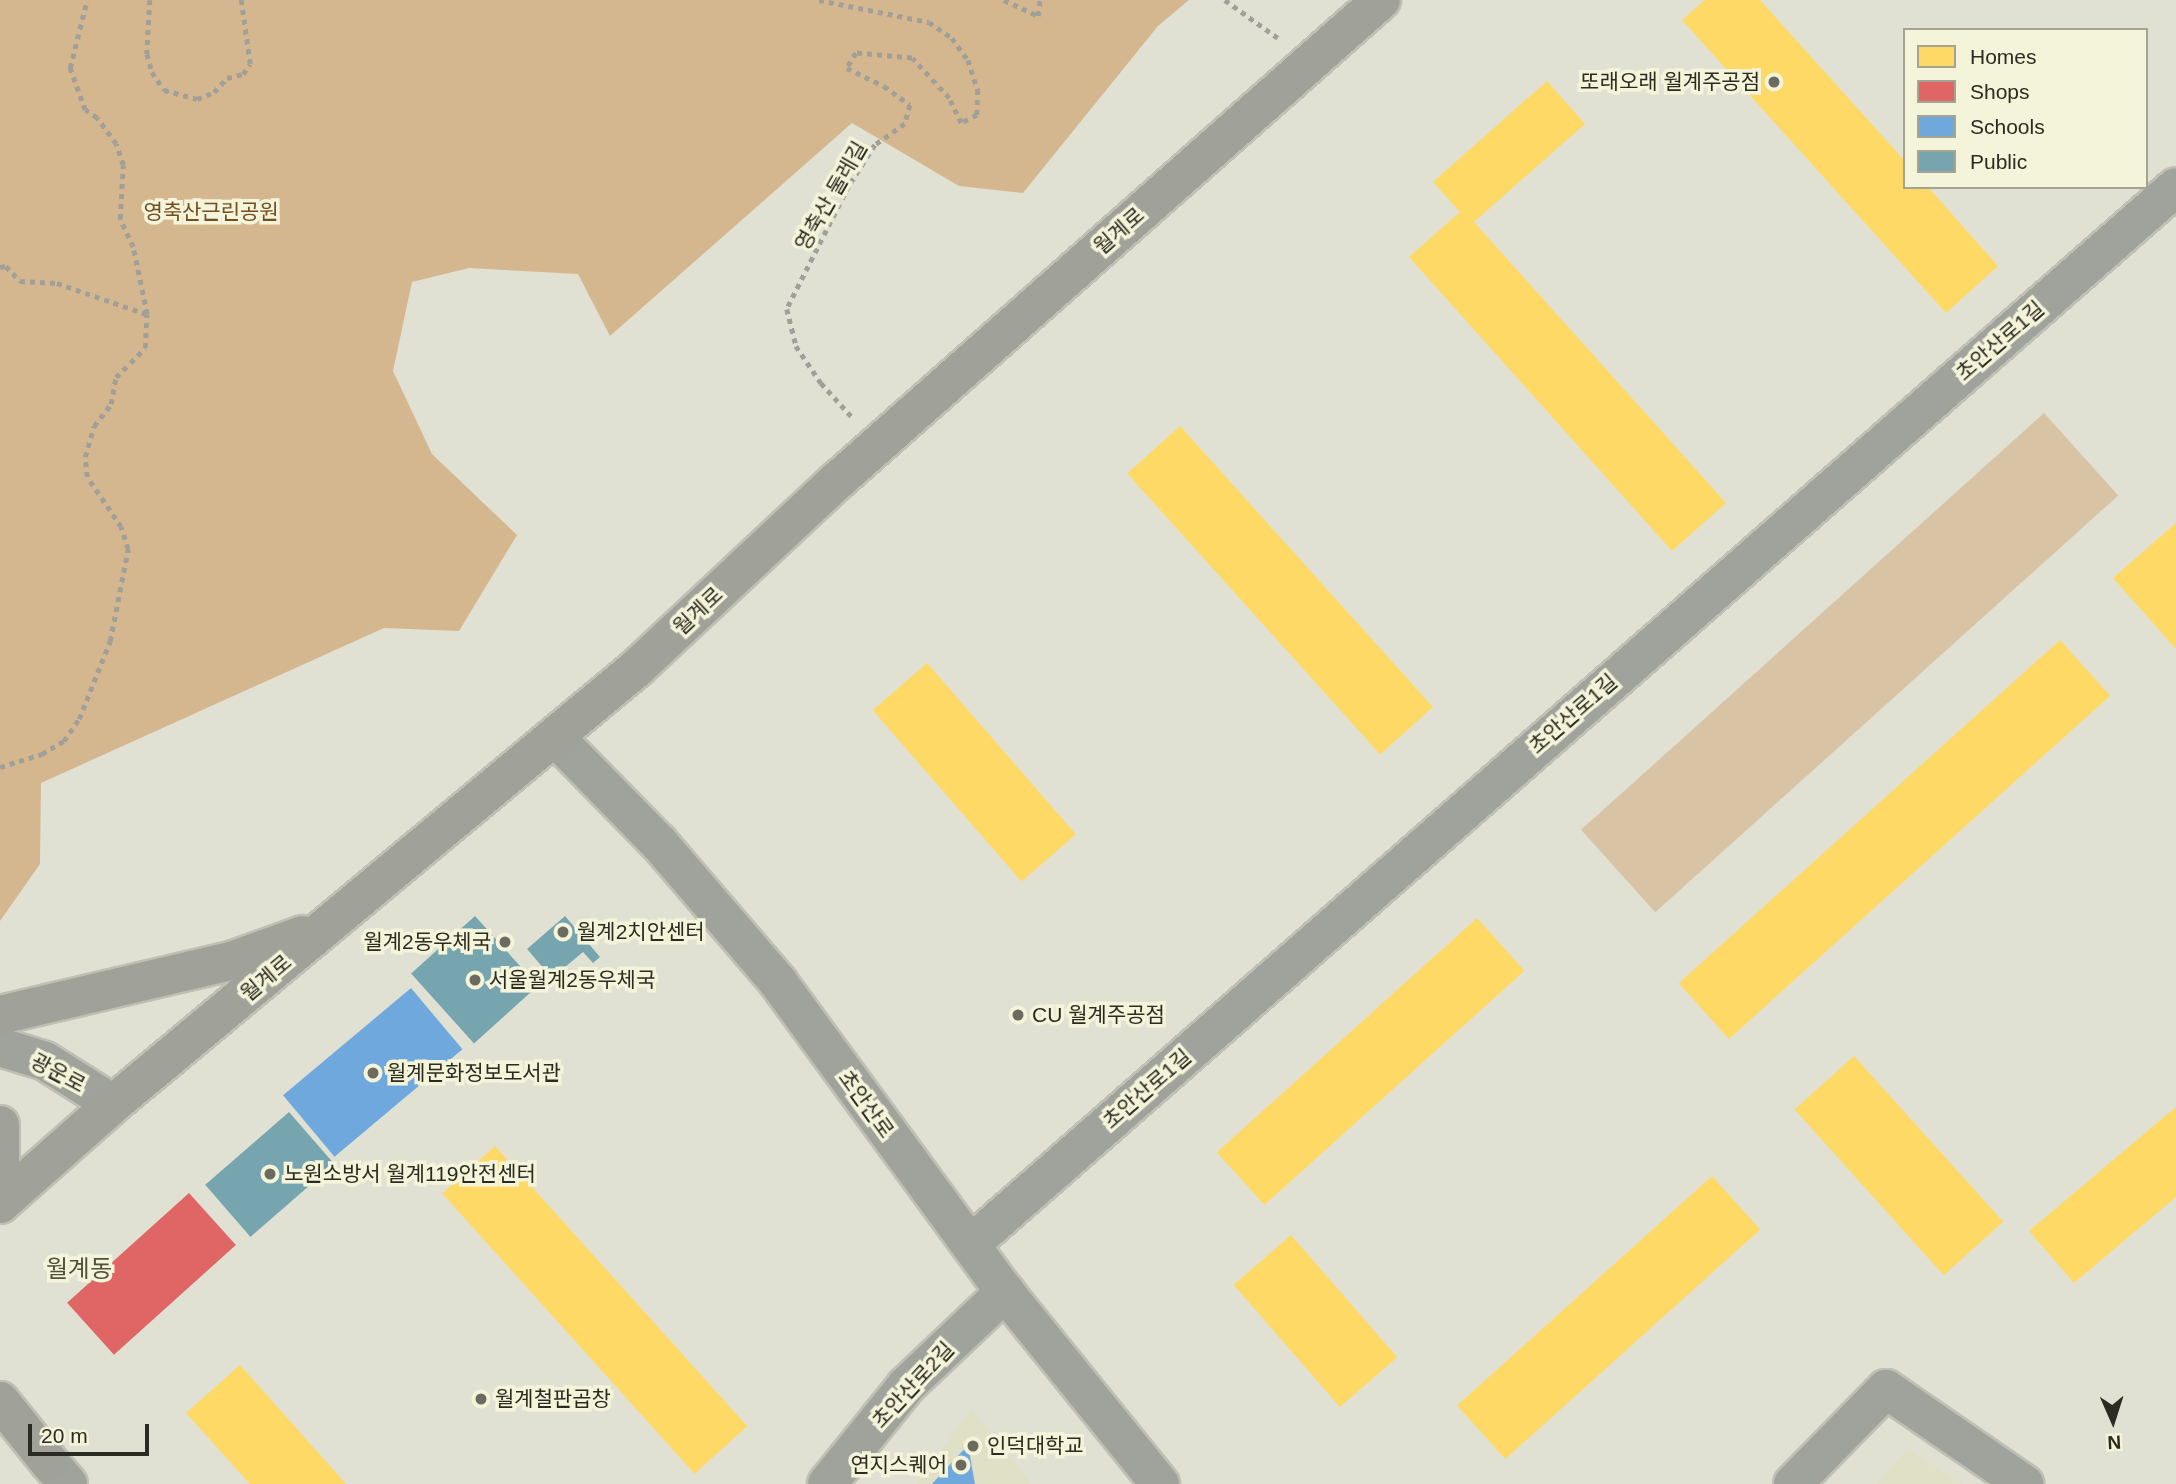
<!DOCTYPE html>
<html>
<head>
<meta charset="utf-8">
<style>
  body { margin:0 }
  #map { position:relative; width:2176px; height:1484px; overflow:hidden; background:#e1e1d3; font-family:Helvetica,"Noto Sans KR",sans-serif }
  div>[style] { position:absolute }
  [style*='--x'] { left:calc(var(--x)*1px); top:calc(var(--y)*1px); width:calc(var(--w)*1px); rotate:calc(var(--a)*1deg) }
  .built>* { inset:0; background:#e0e0c7 }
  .green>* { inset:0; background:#d9c3a5; transform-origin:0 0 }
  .forest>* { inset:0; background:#d5b78f }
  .homes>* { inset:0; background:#ffd966; transform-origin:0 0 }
  .shops>* { inset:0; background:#e06666; transform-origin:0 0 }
  .schools>* { inset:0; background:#6fa8dc; transform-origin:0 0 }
  .public>* { inset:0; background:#76a5af; transform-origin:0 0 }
  .path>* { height:4.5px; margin-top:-2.25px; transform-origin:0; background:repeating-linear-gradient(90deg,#a0a099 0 5px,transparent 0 10px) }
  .roads { filter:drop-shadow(2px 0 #bfbfb4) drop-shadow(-2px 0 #bfbfb4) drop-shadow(0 2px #bfbfb4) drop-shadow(0 -2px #bfbfb4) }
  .minor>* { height:38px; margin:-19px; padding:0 19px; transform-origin:19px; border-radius:19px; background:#a0a29c }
  .tertiary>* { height:38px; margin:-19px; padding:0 19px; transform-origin:19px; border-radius:19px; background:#a0a29c }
  .secondary>* { height:38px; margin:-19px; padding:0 19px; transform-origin:19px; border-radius:19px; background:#a0a199 }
  .dots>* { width:19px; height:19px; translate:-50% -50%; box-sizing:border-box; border:4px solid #f4f4da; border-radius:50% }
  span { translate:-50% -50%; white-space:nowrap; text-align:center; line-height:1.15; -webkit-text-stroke:7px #f4f4da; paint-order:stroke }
  .poi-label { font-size:21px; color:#2b2b21 }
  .right { translate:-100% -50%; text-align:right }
  .left { translate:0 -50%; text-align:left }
  .street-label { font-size:21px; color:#2b2b21 }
  .park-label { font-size:21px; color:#734e20 }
  .quarter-label { font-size:24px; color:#51513b }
  .legend { position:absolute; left:1903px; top:28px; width:245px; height:161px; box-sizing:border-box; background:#f4f4da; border:2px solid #a4a490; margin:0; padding:9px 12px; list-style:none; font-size:21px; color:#2b2b21 }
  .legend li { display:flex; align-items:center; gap:14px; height:35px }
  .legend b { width:35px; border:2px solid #a4a490 }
  .north { position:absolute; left:2078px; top:1386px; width:70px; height:70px; -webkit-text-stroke:5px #f4f4da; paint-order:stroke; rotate:177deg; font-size:19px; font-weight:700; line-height:28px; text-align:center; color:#2b2b21 }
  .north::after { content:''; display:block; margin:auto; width:24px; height:32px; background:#2b2b21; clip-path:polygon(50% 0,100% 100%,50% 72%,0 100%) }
  .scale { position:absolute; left:28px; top:1424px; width:121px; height:32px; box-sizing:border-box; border:4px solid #2b2b21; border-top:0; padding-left:9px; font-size:21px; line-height:24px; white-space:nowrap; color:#2b2b21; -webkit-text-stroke:5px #f4f4da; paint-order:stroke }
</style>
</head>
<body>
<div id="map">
  <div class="built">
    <div style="clip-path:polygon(971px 1409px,1032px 1484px,917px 1484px)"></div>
    <div style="clip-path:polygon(1908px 1449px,1962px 1484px,1876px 1484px)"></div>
  </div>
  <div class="green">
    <div style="left:2044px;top:413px;width:111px;height:623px;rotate:48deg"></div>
  </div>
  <div class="forest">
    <div style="clip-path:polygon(0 0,1189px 0,1158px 26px,1023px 193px,959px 186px,852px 123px,610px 336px,578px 274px,469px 268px,412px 282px,393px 371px,432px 454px,517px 535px,459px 631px,384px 628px,41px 783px,40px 864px,0 921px)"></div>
  </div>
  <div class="homes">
    <div style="clip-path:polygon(1705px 0,1760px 0,1905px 161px,1905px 187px,1928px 187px,1998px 266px,1946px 313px,1682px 20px)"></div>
    <div style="clip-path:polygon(1547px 81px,1585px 124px,1474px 222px,1726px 503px,1672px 551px,1409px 257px,1460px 212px,1433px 182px)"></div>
    <div style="left:1180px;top:426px;width:378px;height:71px;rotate:48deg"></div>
    <div style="clip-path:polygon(2176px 523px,2176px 649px,2113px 578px)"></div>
    <div style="left:2060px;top:640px;width:75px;height:513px;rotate:48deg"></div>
    <div style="left:927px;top:663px;width:227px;height:72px;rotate:49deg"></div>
    <div style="left:1477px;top:918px;width:71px;height:350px;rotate:48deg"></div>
    <div style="left:1854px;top:1056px;width:223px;height:80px;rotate:48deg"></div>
    <div style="clip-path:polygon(2176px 1107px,2176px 1197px,2074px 1283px,2029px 1231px)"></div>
    <div style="left:495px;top:1146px;width:377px;height:71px;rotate:48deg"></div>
    <div style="left:1712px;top:1176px;width:72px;height:343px;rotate:48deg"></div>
    <div style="left:1291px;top:1235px;width:162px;height:76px;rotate:49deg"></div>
    <div style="clip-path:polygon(240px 1365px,346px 1484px,250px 1484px,186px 1413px)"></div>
  </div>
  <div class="shops">
    <div style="left:189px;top:1193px;width:70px;height:164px;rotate:48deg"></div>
  </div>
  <div class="schools">
    <div style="left:411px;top:988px;width:80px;height:167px;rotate:50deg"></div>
    <div style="clip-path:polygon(968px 1445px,975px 1484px,932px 1484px)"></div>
  </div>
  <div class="public">
    <div style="left:475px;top:916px;width:94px;height:86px;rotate:48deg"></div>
    <div style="clip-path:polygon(565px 916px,600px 957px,593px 963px,583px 952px,552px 978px,527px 949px)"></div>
    <div style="left:289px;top:1112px;width:69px;height:111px;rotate:49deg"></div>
  </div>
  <div class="path">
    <div style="--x:150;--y:0;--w:54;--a:93.2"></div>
    <div style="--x:147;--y:54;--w:19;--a:74"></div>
    <div style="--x:152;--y:72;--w:22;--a:56"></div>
    <div style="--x:164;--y:90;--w:34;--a:15"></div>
    <div style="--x:197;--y:99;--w:18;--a:-22"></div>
    <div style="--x:214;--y:92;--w:19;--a:-47"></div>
    <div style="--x:227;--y:78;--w:16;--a:-14"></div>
    <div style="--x:243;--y:74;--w:12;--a:-55"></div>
    <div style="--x:250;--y:64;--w:65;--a:-98"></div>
    <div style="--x:819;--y:0;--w:112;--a:11.3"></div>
    <div style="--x:929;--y:22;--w:28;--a:35"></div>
    <div style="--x:952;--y:38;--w:27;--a:54"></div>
    <div style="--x:968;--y:60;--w:32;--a:72"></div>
    <div style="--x:978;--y:90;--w:25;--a:92"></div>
    <div style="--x:977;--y:115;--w:18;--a:153"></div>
    <div style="--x:961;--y:123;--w:28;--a:-116"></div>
    <div style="--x:949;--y:98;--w:54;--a:-132.8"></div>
    <div style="--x:912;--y:58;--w:56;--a:-174.9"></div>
    <div style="--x:856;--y:53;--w:17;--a:121"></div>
    <div style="--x:847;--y:68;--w:41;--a:25.9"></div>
    <div style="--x:884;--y:86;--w:32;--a:36"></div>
    <div style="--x:910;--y:105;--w:20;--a:105"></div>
    <div style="--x:905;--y:124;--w:37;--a:145"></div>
    <div style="--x:875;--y:145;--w:49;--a:122.4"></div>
    <div style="--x:849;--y:186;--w:138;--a:116.8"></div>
    <div style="--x:787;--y:309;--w:38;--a:76"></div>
    <div style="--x:796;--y:346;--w:45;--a:56"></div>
    <div style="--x:821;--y:383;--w:46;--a:47.6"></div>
    <div style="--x:1004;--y:0;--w:38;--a:25"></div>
    <div style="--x:1038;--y:16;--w:16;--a:-83"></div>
    <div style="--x:1225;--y:0;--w:65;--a:35.6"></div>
    <div style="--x:0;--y:267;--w:6;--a:-9"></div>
    <div style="--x:6;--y:266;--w:21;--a:47"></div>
    <div style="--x:20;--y:281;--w:37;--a:3"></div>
    <div style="--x:57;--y:283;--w:94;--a:19.2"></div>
    <div style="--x:0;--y:767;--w:44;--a:-17.2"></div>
    <div style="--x:42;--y:754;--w:26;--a:-31"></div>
    <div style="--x:64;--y:741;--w:27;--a:-56"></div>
    <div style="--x:79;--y:719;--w:84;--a:-68.3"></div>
    <div style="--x:110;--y:641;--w:94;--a:-78.9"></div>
    <div style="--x:128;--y:549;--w:23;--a:-108"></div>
    <div style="--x:121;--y:527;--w:60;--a:-124.2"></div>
    <div style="--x:87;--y:477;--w:20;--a:-96"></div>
    <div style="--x:85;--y:457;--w:32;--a:-74"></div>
    <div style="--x:94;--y:426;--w:28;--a:-52"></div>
    <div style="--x:111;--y:404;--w:27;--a:-80"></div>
    <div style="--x:116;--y:377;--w:41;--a:-45"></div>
    <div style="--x:145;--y:348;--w:34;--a:-87"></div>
    <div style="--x:147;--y:314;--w:68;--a:-101.8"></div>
    <div style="--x:133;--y:247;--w:31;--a:-115"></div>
    <div style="--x:120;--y:219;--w:54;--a:-86.8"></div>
    <div style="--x:123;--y:165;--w:22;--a:-108"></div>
    <div style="--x:116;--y:144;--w:32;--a:-126"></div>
    <div style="--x:97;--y:118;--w:14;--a:-146"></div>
    <div style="--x:85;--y:110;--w:45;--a:-109.7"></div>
    <div style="--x:70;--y:68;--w:70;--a:-76"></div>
  </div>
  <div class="roads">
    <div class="minor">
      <div style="--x:972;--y:1243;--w:1601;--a:-41.25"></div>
      <div style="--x:49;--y:1462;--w:29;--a:49"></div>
      <div style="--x:1793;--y:1484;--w:133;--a:-45.6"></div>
      <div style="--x:1886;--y:1389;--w:168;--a:34.5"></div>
    </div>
    <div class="tertiary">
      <div style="--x:556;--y:738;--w:147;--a:45.6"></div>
      <div style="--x:659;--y:843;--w:183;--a:49.4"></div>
      <div style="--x:778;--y:982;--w:384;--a:53.8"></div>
      <div style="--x:1005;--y:1292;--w:247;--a:51.1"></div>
      <div style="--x:0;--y:1047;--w:47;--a:17.3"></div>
      <div style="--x:45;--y:1061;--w:80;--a:32.3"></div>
      <div style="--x:827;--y:1484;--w:126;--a:-51.1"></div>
      <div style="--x:906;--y:1386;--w:137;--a:-43.5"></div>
    </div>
    <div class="secondary">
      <div style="--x:0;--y:1015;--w:240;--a:-13.2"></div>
      <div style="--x:234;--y:960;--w:73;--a:-19.9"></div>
      <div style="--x:0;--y:1125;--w:79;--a:90"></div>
      <div style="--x:0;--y:1204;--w:151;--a:-41.5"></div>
      <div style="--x:113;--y:1104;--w:683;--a:-39.77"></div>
      <div style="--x:638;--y:667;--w:272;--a:-43.1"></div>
      <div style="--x:837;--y:481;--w:726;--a:-41.48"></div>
      <div style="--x:0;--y:1401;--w:78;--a:51.2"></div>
    </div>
  </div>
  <div class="dots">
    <div style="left:1774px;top:82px;background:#6b6b5f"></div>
    <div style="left:563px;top:932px;background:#6b6b5f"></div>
    <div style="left:505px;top:942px;background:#6b6b5f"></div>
    <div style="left:475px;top:980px;background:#6b6b5f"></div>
    <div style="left:1018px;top:1015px;background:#6b6b5f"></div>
    <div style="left:373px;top:1073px;background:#6b6b5f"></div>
    <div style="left:270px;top:1174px;background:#6b6b5f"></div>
    <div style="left:481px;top:1399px;background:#6b6b5f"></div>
    <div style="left:973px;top:1446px;background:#6b6b5f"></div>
    <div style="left:961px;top:1465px;background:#6b6b5f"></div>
  </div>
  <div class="poi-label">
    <span class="right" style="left:1760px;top:82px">또래오래 월계주공점</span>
    <span class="left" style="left:577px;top:932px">월계2치안센터</span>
    <span class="right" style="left:491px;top:942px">월계2동우체국</span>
    <span class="left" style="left:489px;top:980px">서울월계2동우체국</span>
    <span class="left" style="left:1032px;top:1015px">CU 월계주공점</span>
    <span class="left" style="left:387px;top:1073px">월계문화정보도서관</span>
    <span class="left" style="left:284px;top:1174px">노원소방서 월계119안전센터</span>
    <span class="left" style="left:495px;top:1399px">월계철판곱창</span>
    <span class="left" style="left:987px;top:1446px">인덕대학교</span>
    <span class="right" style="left:947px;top:1465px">연지스퀘어</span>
  </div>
  <div class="street-label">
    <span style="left:831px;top:196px;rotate:-60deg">영축산 둘레길</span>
    <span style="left:1119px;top:231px;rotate:-41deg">월계로</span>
    <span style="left:2000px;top:341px;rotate:-41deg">초안산로1길</span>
    <span style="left:698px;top:611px;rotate:-43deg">월계로</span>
    <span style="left:1573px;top:714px;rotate:-41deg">초안산로1길</span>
    <span style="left:266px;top:978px;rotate:-40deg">월계로</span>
    <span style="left:58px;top:1073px;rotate:28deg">광운로</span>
    <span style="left:1147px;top:1089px;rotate:-41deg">초안산로1길</span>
    <span style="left:866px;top:1104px;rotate:54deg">초안산로</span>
    <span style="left:913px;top:1385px;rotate:-47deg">초안산로2길</span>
  </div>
  <div class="park-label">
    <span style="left:211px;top:212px">영축산근린공원</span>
  </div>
  <div class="quarter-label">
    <span style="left:79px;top:1269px">월계동</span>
  </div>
  <ul class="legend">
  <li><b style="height:19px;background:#ffd966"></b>Homes</li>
  <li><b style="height:19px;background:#e06666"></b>Shops</li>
  <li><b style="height:19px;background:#6fa8dc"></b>Schools</li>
  <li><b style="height:19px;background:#76a5af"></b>Public</li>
  </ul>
  <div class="north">N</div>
  <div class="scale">20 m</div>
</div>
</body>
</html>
